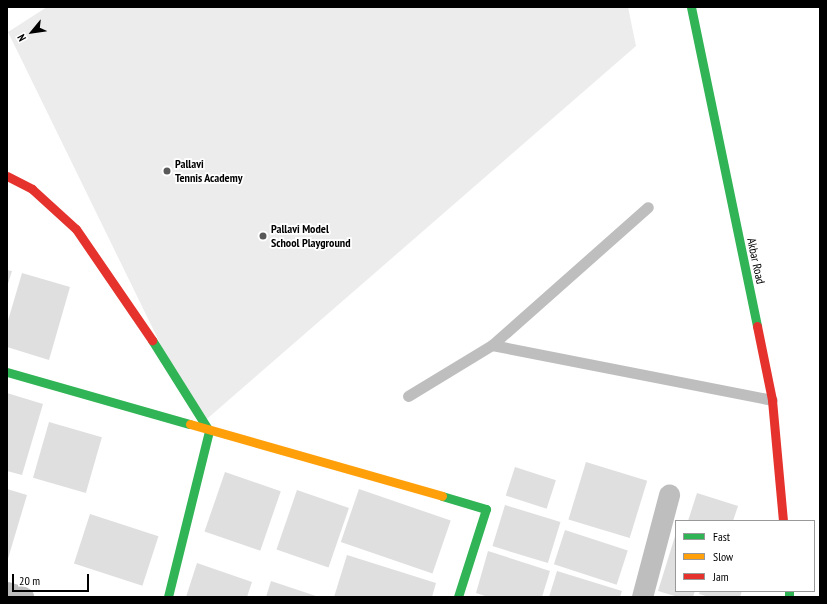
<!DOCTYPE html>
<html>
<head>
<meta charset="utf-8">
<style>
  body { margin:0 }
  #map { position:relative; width:827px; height:604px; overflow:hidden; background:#fff; font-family:"PT Sans Narrow",sans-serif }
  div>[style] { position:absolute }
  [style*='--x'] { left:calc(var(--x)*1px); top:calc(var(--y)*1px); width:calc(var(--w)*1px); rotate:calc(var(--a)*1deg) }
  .green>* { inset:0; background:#ececec }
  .building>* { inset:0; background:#dfdfdf; transform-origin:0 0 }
  .lane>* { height:11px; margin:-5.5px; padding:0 5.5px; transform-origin:5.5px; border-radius:5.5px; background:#bebebe }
  .street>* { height:21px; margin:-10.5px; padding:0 10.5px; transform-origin:10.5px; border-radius:10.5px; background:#bebebe }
  .fast>* { height:9px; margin:-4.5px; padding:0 4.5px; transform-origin:4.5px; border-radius:4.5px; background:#30b455 }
  .slow>* { height:9px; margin:-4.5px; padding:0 4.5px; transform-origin:4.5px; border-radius:4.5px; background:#ff9f0a }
  .jam>* { height:9px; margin:-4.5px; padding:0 4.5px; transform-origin:4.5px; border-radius:4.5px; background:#e5322d }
  .dots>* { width:11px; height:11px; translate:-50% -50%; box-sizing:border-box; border:2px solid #fff; border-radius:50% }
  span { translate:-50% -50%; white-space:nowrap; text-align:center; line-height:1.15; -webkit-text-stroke:3.5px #fff; paint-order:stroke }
  .poi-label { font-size:12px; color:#000; font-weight:700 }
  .left { translate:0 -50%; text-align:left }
  .street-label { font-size:12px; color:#000 }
  .frame { position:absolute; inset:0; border:8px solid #000; pointer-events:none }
  .legend { position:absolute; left:675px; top:520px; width:140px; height:72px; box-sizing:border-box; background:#fff; border:1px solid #999; margin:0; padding:5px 7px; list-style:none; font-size:12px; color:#000 }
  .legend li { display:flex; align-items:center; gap:8px; height:20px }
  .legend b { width:20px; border:1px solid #999 }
  .north { position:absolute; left:12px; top:12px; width:40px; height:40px; -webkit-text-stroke:3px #fff; paint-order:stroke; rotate:241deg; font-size:11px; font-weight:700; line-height:16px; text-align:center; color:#000 }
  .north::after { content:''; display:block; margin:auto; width:14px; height:18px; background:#000; clip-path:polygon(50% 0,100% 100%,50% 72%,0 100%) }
  .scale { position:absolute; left:12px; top:574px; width:77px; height:18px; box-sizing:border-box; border:2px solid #000; border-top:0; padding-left:5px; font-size:12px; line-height:14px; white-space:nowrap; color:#000; -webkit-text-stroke:3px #fff; paint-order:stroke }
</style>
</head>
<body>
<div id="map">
  <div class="green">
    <div style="clip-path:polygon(47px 7px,628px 7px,636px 46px,200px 425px,8px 32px)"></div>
  </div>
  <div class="building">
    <div style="clip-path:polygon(7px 270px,12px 271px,7px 287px)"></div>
    <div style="clip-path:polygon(22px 273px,70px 287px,49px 360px,7px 347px,7px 324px)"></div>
    <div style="clip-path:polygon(7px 393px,43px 404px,22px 475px,7px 471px)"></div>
    <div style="left:49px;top:422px;width:55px;height:58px;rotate:16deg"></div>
    <div style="left:586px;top:462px;width:64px;height:60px;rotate:17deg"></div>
    <div style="left:515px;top:467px;width:43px;height:30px;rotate:18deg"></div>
    <div style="left:225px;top:472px;width:59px;height:63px;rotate:19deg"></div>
    <div style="clip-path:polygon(7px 489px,27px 495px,7px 562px)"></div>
    <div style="left:359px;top:489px;width:97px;height:56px;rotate:19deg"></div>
    <div style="left:297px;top:490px;width:55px;height:63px;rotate:19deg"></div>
    <div style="clip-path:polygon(697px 493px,738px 506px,733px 521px,688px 521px)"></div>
    <div style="left:505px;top:505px;width:58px;height:43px;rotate:17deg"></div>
    <div style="left:90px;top:514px;width:72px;height:52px;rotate:18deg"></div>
    <div style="left:565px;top:530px;width:66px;height:36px;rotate:18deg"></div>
    <div style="clip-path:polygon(676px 533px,676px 591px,695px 591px,693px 597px,678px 597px,658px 591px)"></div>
    <div style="clip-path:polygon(488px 551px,550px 571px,542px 597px,488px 597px,476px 593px)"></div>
    <div style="clip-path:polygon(347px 555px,436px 583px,432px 597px,334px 597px)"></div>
    <div style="clip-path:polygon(197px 563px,252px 582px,247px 597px,186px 597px)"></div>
    <div style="clip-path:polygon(557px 571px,622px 591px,620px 597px,549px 597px)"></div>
    <div style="clip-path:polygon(271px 581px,319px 597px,266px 597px)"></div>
    <div style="clip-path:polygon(700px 591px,742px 591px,740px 597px,709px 597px,699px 594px)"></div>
  </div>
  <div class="lane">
    <div style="--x:492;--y:345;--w:285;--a:11.1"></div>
    <div style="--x:408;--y:396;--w:98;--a:-31.3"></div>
    <div style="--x:492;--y:345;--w:208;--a:-41.5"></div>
  </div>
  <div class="street">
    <div style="--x:7;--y:592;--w:17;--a:17"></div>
    <div style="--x:642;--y:597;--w:106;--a:-75.2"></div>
  </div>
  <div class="fast">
    <div style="--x:691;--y:7;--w:326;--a:78.3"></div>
    <div style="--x:152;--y:340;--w:107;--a:57.9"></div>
    <div style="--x:209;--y:431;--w:171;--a:103.9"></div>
    <div style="--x:7;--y:372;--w:190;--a:15.9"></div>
    <div style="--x:442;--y:496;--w:46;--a:16.5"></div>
    <div style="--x:486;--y:509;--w:92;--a:107.7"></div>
    <div style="--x:789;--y:591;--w:6;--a:90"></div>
  </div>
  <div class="slow">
    <div style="--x:190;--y:424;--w:262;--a:15.9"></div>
  </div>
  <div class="jam">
    <div style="--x:7;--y:176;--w:28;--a:27"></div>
    <div style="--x:32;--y:189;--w:59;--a:42.3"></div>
    <div style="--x:76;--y:229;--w:135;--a:55.6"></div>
    <div style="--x:757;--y:326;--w:76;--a:78.5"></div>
    <div style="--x:772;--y:400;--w:121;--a:84.8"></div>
  </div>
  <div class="dots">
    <div style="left:167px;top:171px;background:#595959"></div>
    <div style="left:263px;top:236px;background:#595959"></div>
  </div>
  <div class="poi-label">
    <span class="left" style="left:175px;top:171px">Pallavi<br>Tennis Academy</span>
    <span class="left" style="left:271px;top:236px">Pallavi Model<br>School Playground</span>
  </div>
  <div class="street-label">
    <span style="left:756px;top:261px;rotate:78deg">Akbar Road</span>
  </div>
  <div class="frame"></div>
  <ul class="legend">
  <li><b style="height:5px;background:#30b455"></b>Fast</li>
  <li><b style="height:5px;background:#ff9f0a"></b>Slow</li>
  <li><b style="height:5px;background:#e5322d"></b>Jam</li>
  </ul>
  <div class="north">N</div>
  <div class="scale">20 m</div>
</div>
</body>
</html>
